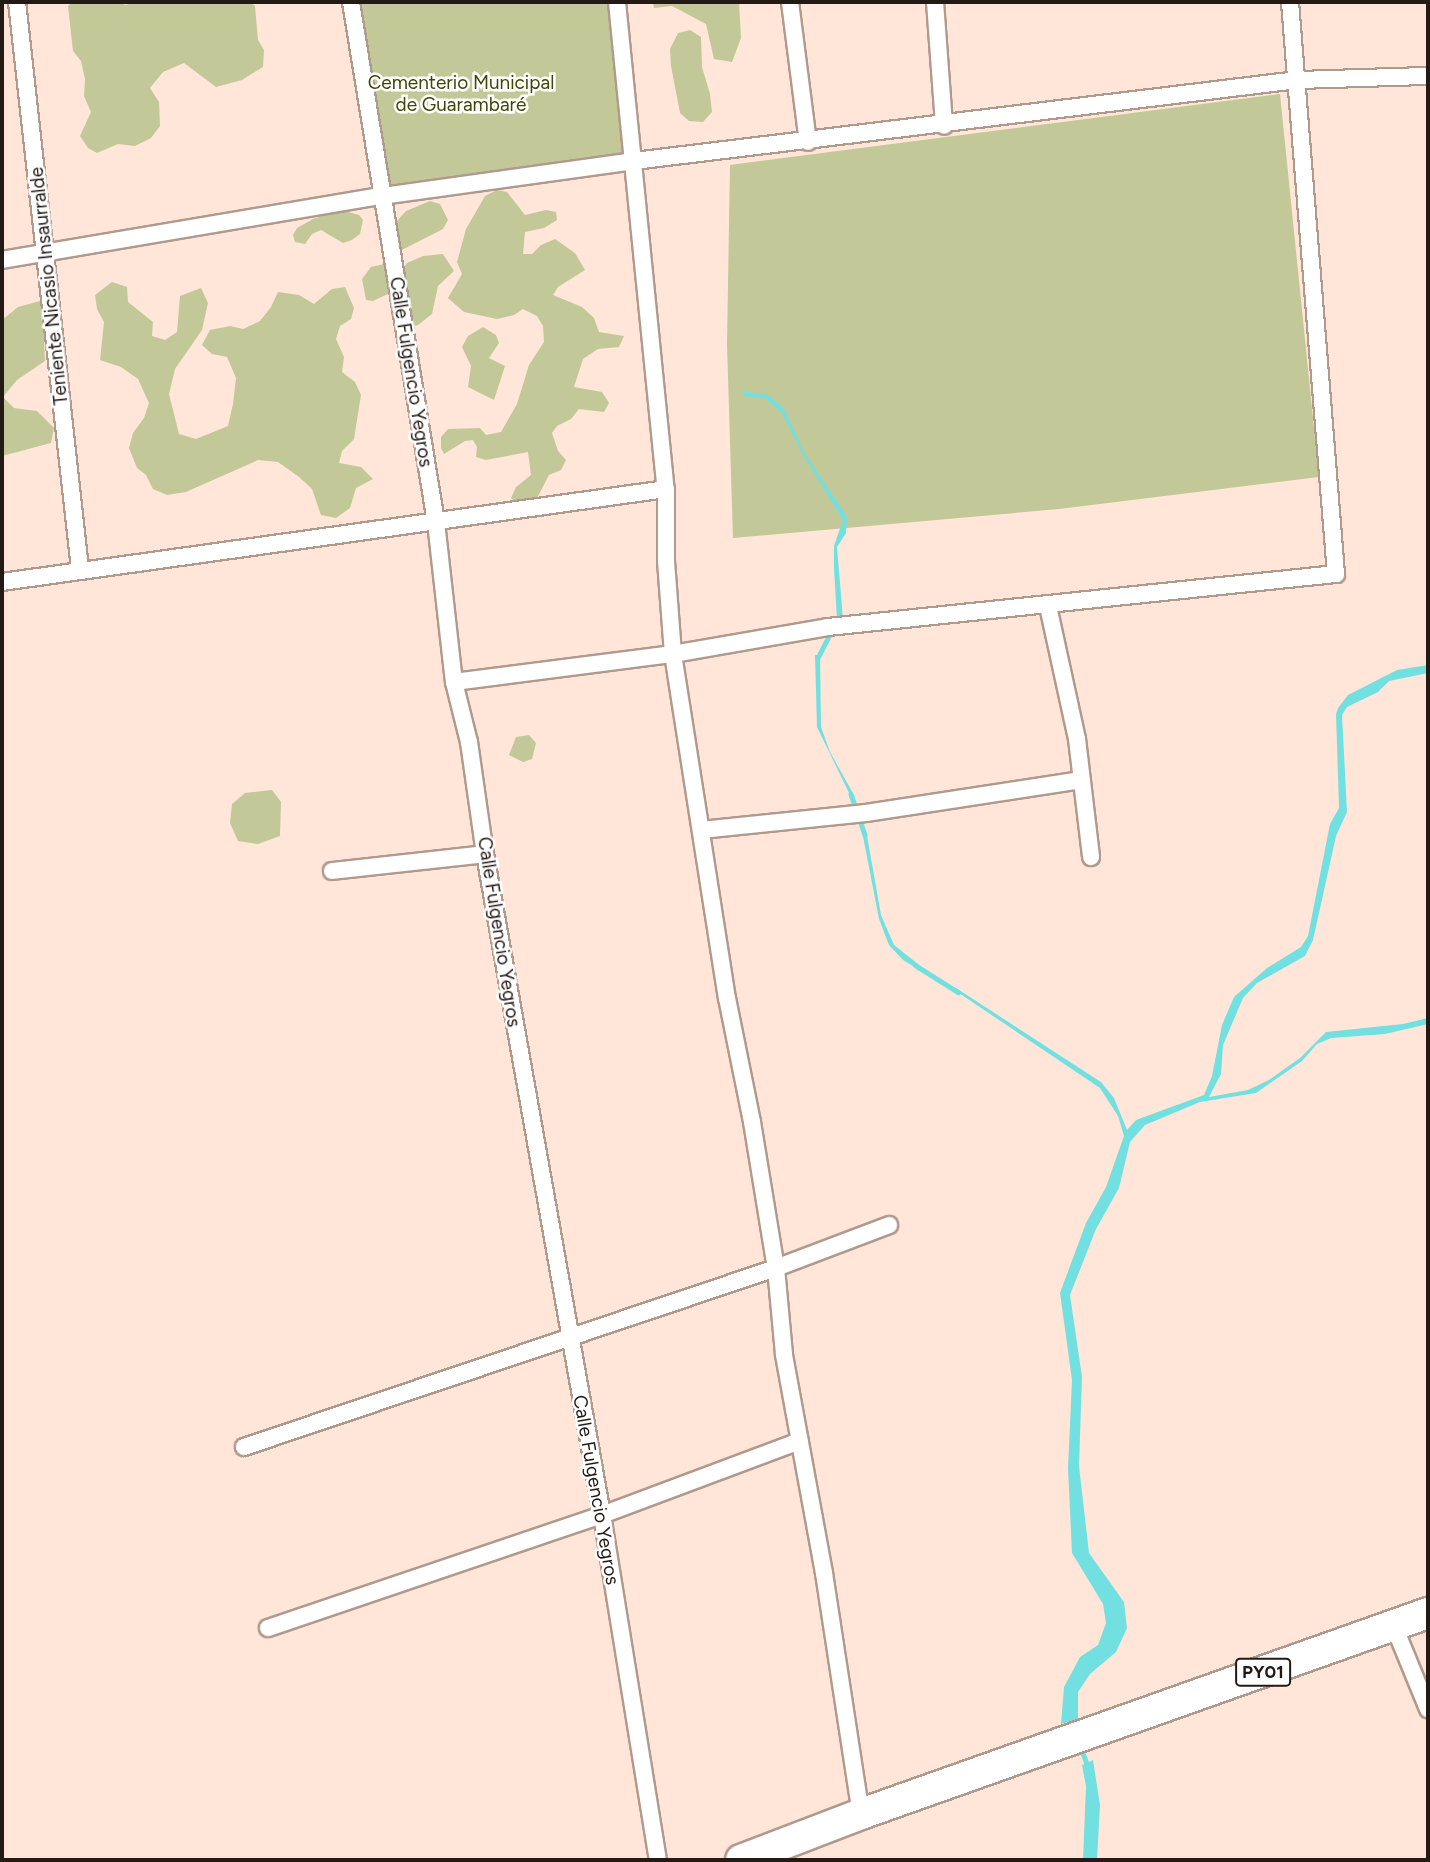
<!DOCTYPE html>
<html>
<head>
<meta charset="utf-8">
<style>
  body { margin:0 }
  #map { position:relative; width:1430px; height:1862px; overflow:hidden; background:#ffe6d8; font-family:Figtree,sans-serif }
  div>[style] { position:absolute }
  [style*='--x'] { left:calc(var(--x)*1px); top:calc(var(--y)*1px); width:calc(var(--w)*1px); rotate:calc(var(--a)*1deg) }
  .green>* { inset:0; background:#c2c898 }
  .water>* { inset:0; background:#72e0e0 }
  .stream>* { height:4.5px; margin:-2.25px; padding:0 2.25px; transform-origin:2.25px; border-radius:2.25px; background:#72e0e0 }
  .roads { filter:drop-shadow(2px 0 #b0998d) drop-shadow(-2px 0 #b0998d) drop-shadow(0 2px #b0998d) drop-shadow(0 -2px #b0998d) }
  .street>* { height:16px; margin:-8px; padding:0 8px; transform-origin:8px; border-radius:8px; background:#fff }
  .highway>* { height:30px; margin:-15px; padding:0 15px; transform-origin:15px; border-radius:15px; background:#fff }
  span { translate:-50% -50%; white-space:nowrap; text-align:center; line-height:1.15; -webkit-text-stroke:5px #fff; paint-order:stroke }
  .shield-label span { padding:2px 5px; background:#fff; border:2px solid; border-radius:5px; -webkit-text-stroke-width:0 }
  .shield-label { font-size:18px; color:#231a16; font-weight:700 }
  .park-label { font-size:19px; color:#414508 }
  .street-label { font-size:19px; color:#231a16 }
  .frame { position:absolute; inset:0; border:4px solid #231a16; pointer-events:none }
</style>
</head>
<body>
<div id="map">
  <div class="green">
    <div style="clip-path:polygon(72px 2px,121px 2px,125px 5px,137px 2px,250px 2px,255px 6px,258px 40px,264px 50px,263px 67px,242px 80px,216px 87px,184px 63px,163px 72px,150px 88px,159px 102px,160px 126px,151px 138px,135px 146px,118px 144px,97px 153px,88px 148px,80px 136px,91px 112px,84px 96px,85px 79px,81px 61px,73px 51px,68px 6px)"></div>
    <div style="clip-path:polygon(355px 2px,616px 2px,634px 161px,382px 196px)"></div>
    <div style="clip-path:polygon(653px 2px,739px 2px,741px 38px,732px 62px,714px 59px,706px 24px,672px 6px,654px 8px)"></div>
    <div style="clip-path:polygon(690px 30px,701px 37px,702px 67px,710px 94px,712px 112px,703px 122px,689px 121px,680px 113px,671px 66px,670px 49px,678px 33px)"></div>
    <div style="clip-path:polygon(1280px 94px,1319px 477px,1059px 509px,733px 538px,727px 344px,730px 165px)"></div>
    <div style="clip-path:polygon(497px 190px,507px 192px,525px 215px,546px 210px,556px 212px,557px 220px,544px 228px,525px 232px,523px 254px,532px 254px,541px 245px,555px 239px,575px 253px,585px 270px,558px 287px,553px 295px,582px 307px,594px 318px,599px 332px,624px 336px,619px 347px,598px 349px,583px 359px,574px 387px,602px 392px,609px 403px,604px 412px,579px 409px,571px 419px,557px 426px,552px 433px,558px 451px,566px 460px,561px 470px,549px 475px,534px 504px,524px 508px,511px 498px,516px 487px,531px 475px,528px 452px,486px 460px,476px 457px,477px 447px,473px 440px,465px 441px,444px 454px,441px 448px,441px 437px,448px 429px,480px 428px,486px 435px,501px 432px,517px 404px,529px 365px,544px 342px,543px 326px,537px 316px,523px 309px,514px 315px,497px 319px,464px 312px,448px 298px,462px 274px,457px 262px,466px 229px,485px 196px)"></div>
    <div style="clip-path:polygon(430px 201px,440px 204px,448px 220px,443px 229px,396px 253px,390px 232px,395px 223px,406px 211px)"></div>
    <div style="clip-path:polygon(341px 210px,359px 215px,363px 220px,360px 234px,352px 240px,343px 243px,321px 230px,312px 234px,305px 244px,295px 242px,293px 235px,297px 228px,313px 219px)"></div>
    <div style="clip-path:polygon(443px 254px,454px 271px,438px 286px,432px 314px,418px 325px,406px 329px,397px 324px,391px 315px,392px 292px,373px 301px,366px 300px,362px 279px,371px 267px,384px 264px,393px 273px,401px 272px,407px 263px,423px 256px)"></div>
    <div style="clip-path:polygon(112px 282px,127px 287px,128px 302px,153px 322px,152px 336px,165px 340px,177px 332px,180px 296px,201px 288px,208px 303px,202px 330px,175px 369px,169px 394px,179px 434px,196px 439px,228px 426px,233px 404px,236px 378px,227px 357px,212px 354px,202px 345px,210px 330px,230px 326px,243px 329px,260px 321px,271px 307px,278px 292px,299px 295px,314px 304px,332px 289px,345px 287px,354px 308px,351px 319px,340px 326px,336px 339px,344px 357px,342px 372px,355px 382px,361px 395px,354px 439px,342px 451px,339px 463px,361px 467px,373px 479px,356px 488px,350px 508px,336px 518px,321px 515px,312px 489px,299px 477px,278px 462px,258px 460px,186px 492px,167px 495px,153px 489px,146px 475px,137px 468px,129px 448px,133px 433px,144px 418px,149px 403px,138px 379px,121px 367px,100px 360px,104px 322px,97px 309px,95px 295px)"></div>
    <div style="clip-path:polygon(40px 301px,52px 315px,44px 339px,45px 361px,17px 380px,3px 397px,14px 408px,37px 411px,54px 428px,51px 443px,2px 456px,2px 320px,18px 307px)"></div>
    <div style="clip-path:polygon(483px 327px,496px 335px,499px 343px,489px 358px,505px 366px,494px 400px,468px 387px,471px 366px,462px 347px,468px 336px)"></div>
    <div style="clip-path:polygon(529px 735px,536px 743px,532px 759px,523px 762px,509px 755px,516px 737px)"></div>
    <div style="clip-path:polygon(272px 790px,281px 802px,280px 836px,258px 844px,238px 841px,230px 823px,232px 804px,245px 793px)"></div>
  </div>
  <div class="water">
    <div style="clip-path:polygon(742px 391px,768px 395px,784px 409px,805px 454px,847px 517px,846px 533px,837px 547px,843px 619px,837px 619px,834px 569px,834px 546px,843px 520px,803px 455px,782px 413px,765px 398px,744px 396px)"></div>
    <div style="clip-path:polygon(815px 655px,820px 655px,821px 727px,830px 752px,855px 797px,851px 797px,817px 727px)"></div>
    <div style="clip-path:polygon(1428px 665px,1428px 673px,1389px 681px,1378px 692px,1347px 707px,1342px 715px,1347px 812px,1336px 836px,1313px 940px,1305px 956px,1257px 983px,1243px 998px,1223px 1045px,1221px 1074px,1209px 1097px,1248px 1090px,1269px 1080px,1300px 1058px,1326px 1032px,1403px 1024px,1428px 1018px,1428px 1024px,1385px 1034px,1331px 1038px,1317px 1044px,1302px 1061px,1256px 1093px,1200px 1102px,1145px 1125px,1130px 1142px,1119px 1188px,1096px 1229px,1070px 1295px,1082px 1377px,1079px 1466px,1089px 1553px,1124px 1602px,1127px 1628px,1116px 1652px,1090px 1674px,1078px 1692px,1078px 1719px,1061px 1724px,1064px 1687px,1080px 1657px,1098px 1645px,1106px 1623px,1103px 1604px,1072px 1553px,1068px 1468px,1072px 1380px,1060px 1293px,1086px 1223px,1106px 1187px,1124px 1136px,1118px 1116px,1100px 1088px,953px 989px,956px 988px,1101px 1082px,1114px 1098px,1127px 1130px,1136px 1120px,1204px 1095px,1212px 1076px,1222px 1025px,1234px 997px,1267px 968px,1301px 947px,1308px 936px,1330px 824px,1339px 808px,1336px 714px,1338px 708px,1348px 695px,1397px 670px)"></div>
    <div style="clip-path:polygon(866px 830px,881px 915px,894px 945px,923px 968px,918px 969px,903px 960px,889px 945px,879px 919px,862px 831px)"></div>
    <div style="clip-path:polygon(1093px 1760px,1100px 1805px,1097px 1860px,1083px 1860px,1086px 1786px,1082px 1765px)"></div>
  </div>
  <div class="stream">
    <div style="--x:817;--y:659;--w:33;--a:-63"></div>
    <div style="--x:851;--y:794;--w:43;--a:71.1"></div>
    <div style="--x:915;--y:965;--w:51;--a:32.1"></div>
    <div style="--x:1081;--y:1748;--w:19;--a:69"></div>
  </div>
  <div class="roads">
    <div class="street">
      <div style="--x:17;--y:2;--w:570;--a:83.66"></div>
      <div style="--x:351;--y:2;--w:527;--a:80.72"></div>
      <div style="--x:436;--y:522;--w:161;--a:83.6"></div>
      <div style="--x:454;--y:682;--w:62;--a:76"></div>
      <div style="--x:469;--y:742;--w:113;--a:81.9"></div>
      <div style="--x:485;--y:854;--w:671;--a:79.96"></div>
      <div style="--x:602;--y:1515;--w:350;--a:80.8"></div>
      <div style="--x:617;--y:2;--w:489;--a:84.3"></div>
      <div style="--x:666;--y:489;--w:72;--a:90"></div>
      <div style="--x:666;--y:561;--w:93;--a:85.7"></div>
      <div style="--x:673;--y:654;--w:348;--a:81.1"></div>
      <div style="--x:727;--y:998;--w:126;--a:78.6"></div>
      <div style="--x:752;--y:1122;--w:148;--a:80.7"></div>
      <div style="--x:776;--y:1268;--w:87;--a:84.7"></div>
      <div style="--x:784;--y:1355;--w:222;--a:79.6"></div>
      <div style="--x:824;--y:1573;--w:244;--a:81.3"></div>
      <div style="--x:790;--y:2;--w:141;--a:82.7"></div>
      <div style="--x:935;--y:2;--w:124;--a:85.8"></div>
      <div style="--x:2;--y:260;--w:385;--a:-9.6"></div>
      <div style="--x:382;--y:196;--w:254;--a:-7.9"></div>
      <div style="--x:634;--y:161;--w:669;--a:-6.96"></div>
      <div style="--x:1298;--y:80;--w:130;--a:-1.8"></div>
      <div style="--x:2;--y:582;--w:670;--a:-7.97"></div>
      <div style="--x:1048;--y:606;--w:136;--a:77.7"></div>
      <div style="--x:1077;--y:739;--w:119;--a:83.2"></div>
      <div style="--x:454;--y:682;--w:221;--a:-7.3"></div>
      <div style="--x:673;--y:654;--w:157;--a:-9.9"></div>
      <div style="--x:828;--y:627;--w:511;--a:-5.96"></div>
      <div style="--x:1336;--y:574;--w:574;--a:-94.6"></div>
      <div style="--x:701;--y:830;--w:166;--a:-5.9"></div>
      <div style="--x:866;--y:813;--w:218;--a:-8.7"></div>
      <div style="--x:332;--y:871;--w:154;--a:-6.3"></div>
      <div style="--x:244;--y:1447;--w:561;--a:-18.6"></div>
      <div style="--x:776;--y:1268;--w:121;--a:-20.8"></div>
      <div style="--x:1394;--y:1626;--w:90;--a:67.7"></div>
      <div style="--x:268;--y:1628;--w:353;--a:-18.7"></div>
      <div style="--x:602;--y:1515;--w:211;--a:-20.5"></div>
    </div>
    <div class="highway">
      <div style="--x:741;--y:1860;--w:129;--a:-21"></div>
      <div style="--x:861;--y:1814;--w:602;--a:-19.52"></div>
    </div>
  </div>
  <div class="shield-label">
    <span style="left:1263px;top:1672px">PY01</span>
  </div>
  <div class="park-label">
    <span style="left:461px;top:94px">Cementerio Municipal<br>de Guarambaré</span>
  </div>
  <div class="street-label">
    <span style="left:49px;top:286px;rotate:-96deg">Teniente Nicasio Insaurralde</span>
    <span style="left:411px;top:372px;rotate:81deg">Calle Fulgencio Yegros</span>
    <span style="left:499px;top:932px;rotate:81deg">Calle Fulgencio Yegros</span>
    <span style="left:596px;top:1490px;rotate:80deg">Calle Fulgencio Yegros</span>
  </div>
  <div class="frame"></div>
</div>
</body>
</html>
